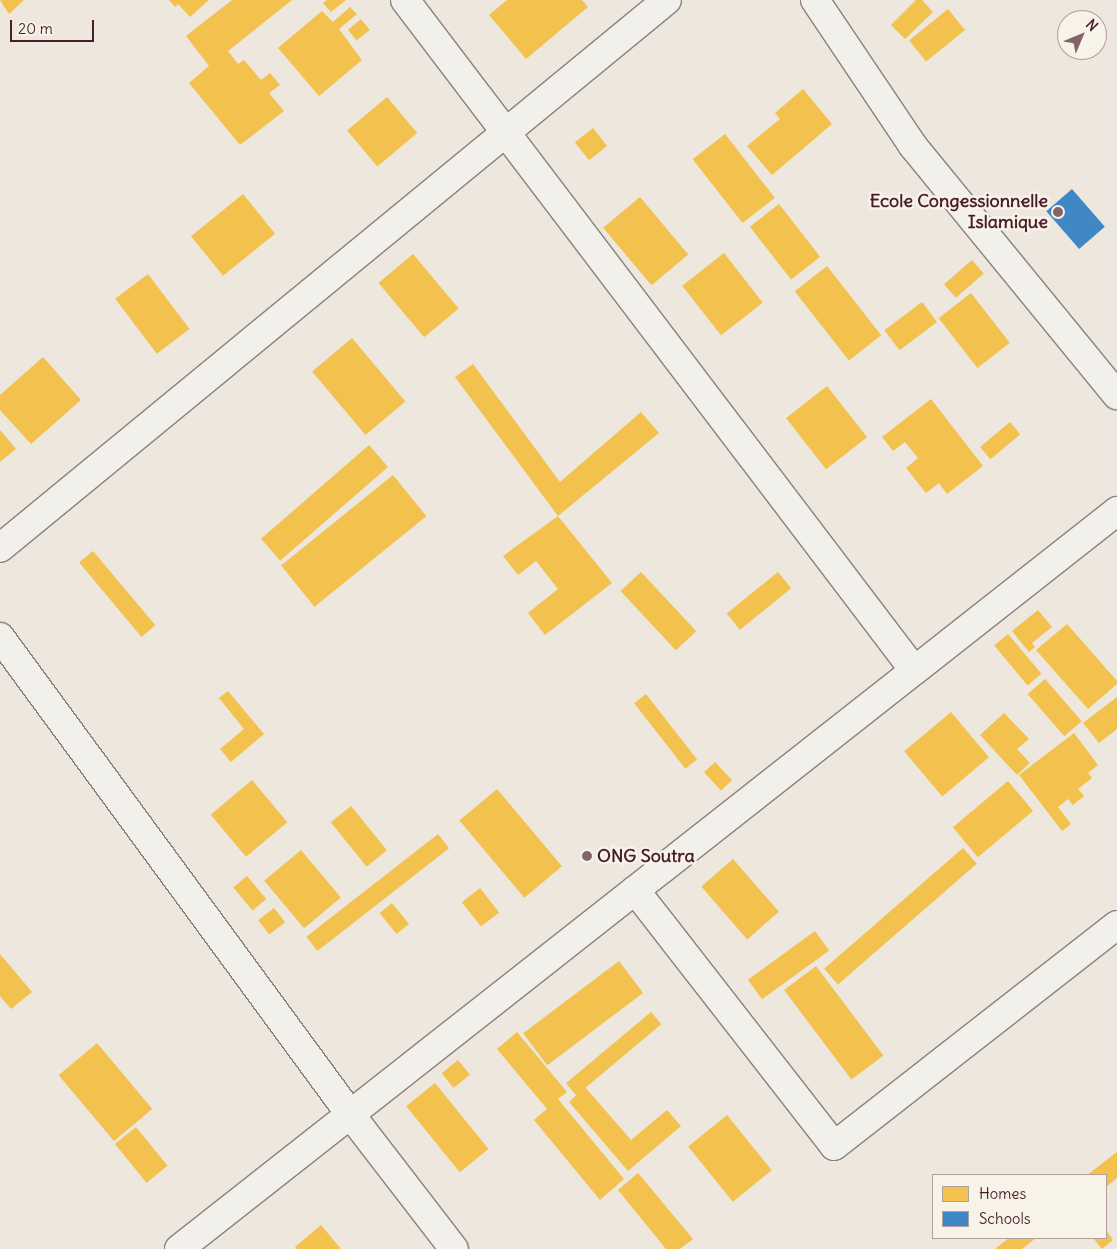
<!DOCTYPE html>
<html>
<head>
<meta charset="utf-8">
<style>
  body { margin:0 }
  #map { position:relative; width:1117px; height:1249px; overflow:hidden; background:#ede7dd; font-family:Delius,sans-serif }
  div>[style] { position:absolute }
  [style*='--x'] { left:calc(var(--x)*1px); top:calc(var(--y)*1px); width:calc(var(--w)*1px); rotate:calc(var(--a)*1deg) }
  .homes>* { inset:0; background:#f2c14e; transform-origin:0 0 }
  .schools>* { inset:0; background:#3f88c5; transform-origin:0 0 }
  .roads { filter:drop-shadow(1px 0 #8c817e) drop-shadow(-1px 0 #8c817e) drop-shadow(0 1px #8c817e) drop-shadow(0 -1px #8c817e) }
  .minor>* { height:28px; margin:-14px; padding:0 14px; transform-origin:14px; border-radius:14px; background:#f1f0eb }
  .dots>* { width:14px; height:14px; translate:-50% -50%; box-sizing:border-box; border:2px solid #f7f3e8; border-radius:50% }
  span { translate:-50% -50%; white-space:nowrap; text-align:center; line-height:1.15; -webkit-text-stroke:5px #f7f3e8; paint-order:stroke }
  .poi-label { font-size:18px; color:#4a1f2b; font-weight:700 }
  .right { translate:-100% -50%; text-align:right }
  .left { translate:0 -50%; text-align:left }
  .legend { position:absolute; left:932px; top:1174px; width:175px; height:65px; box-sizing:border-box; background:#f7f3e8; border:1px solid #b29e9c; margin:0; padding:6px 9px; list-style:none; font-size:15px; color:#4a1f2b }
  .legend li { display:flex; align-items:center; gap:10px; height:25px }
  .legend b { width:25px; border:1px solid #b29e9c }
  .north { position:absolute; left:1057px; top:10px; width:50px; height:50px; box-sizing:border-box; background:#f7f3e8; border:1px solid #b29e9c; border-radius:50%; rotate:45deg; font-size:14px; font-weight:700; line-height:20px; text-align:center; color:#4a1f2b }
  .north::after { content:''; display:block; margin:auto; width:18px; height:22px; background:#836569; clip-path:polygon(50% 0,100% 100%,50% 72%,0 100%) }
  .scale { position:absolute; left:10px; top:20px; width:84px; height:22px; box-sizing:border-box; border:2px solid #4a1f2b; border-top:0; padding-left:6px; font-size:15px; line-height:18px; white-space:nowrap; color:#4a1f2b; -webkit-text-stroke:4px #f7f3e8; paint-order:stroke }
</style>
</head>
<body>
<div id="map">
  <div class="homes">
    <div style="clip-path:polygon(0 0,24px 0,9px 14px)"></div>
    <div style="clip-path:polygon(169px 0,209px 0,190px 17px,178px 4px,175px 7px)"></div>
    <div style="clip-path:polygon(232px 0,292px 0,228px 51px,238px 64px,244px 60px,261px 80px,270px 73px,280px 85px,269px 93px,284px 111px,240px 145px,189px 83px,209px 66px,186px 36px)"></div>
    <div style="clip-path:polygon(327px 0,346px 0,331px 12px,323px 3px)"></div>
    <div style="clip-path:polygon(507px 0,582px 0,588px 7px,526px 59px,489px 15px)"></div>
    <div style="clip-path:polygon(916px 0,922px 0,933px 12px,905px 39px,891px 25px)"></div>
    <div style="clip-path:polygon(350px 7px,357px 14px,339px 29px,362px 60px,319px 96px,278px 48px,322px 11px,333px 22px)"></div>
    <div style="left:948px;top:9px;width:27px;height:50px;rotate:51deg"></div>
    <div style="left:361px;top:19px;width:14px;height:17px;rotate:51deg"></div>
    <div style="clip-path:polygon(803px 89px,832px 124px,772px 175px,747px 146px,780px 119px,775px 113px)"></div>
    <div style="left:387px;top:97px;width:47px;height:52px;rotate:50deg"></div>
    <div style="left:593px;top:128px;width:23px;height:23px;rotate:52deg"></div>
    <div style="left:725px;top:134px;width:81px;height:41px;rotate:52deg"></div>
    <div style="left:243px;top:194px;width:51px;height:67px;rotate:51deg"></div>
    <div style="left:640px;top:197px;width:75px;height:48px;rotate:50deg"></div>
    <div style="left:779px;top:204px;width:67px;height:37px;rotate:52deg"></div>
    <div style="left:724px;top:253px;width:63px;height:53px;rotate:52deg"></div>
    <div style="left:413px;top:254px;width:71px;height:45px;rotate:50deg"></div>
    <div style="left:972px;top:260px;width:18px;height:37px;rotate:49deg"></div>
    <div style="left:827px;top:266px;width:88px;height:41px;rotate:52deg"></div>
    <div style="left:148px;top:274px;width:69px;height:41px;rotate:53deg"></div>
    <div style="left:971px;top:293px;width:63px;height:41px;rotate:52deg"></div>
    <div style="left:922px;top:302px;width:25px;height:47px;rotate:53deg"></div>
    <div style="left:352px;top:338px;width:83px;height:52px;rotate:50deg"></div>
    <div style="clip-path:polygon(43px 357px,81px 400px,31px 444px,0 410px,0 395px)"></div>
    <div style="clip-path:polygon(473px 364px,560px 482px,641px 412px,659px 433px,558px 516px,455px 377px)"></div>
    <div style="left:827px;top:386px;width:65px;height:52px;rotate:52deg"></div>
    <div style="clip-path:polygon(931px 399px,983px 466px,947px 494px,939px 483px,926px 493px,906px 468px,918px 458px,905px 442px,893px 451px,882px 437px)"></div>
    <div style="left:1010px;top:422px;width:16px;height:39px;rotate:50deg"></div>
    <div style="clip-path:polygon(0 430px,16px 449px,0 462px)"></div>
    <div style="left:369px;top:445px;width:29px;height:143px;rotate:49deg"></div>
    <div style="left:393px;top:475px;width:53px;height:144px;rotate:51deg"></div>
    <div style="clip-path:polygon(558px 516px,612px 583px,545px 635px,528px 613px,558px 589px,536px 561px,518px 575px,503px 556px)"></div>
    <div style="left:93px;top:551px;width:97px;height:18px;rotate:50deg"></div>
    <div style="left:641px;top:572px;width:81px;height:28px;rotate:47deg"></div>
    <div style="left:778px;top:572px;width:21px;height:66px;rotate:51deg"></div>
    <div style="clip-path:polygon(1038px 610px,1052px 627px,1032px 643px,1035px 647px,1029px 652px,1012px 631px)"></div>
    <div style="clip-path:polygon(1067px 624px,1117px 681px,1117px 684px,1088px 709px,1036px 650px)"></div>
    <div style="left:1008px;top:634px;width:52px;height:18px;rotate:50deg"></div>
    <div style="left:1045px;top:679px;width:56px;height:23px;rotate:49deg"></div>
    <div style="clip-path:polygon(228px 691px,264px 734px,231px 762px,220px 749px,244px 729px,219px 698px)"></div>
    <div style="left:646px;top:694px;width:83px;height:15px;rotate:52deg"></div>
    <div style="clip-path:polygon(1117px 697px,1117px 729px,1099px 743px,1083px 723px)"></div>
    <div style="left:951px;top:712px;width:59px;height:61px;rotate:50deg"></div>
    <div style="clip-path:polygon(1004px 713px,1029px 739px,1017px 749px,1030px 763px,1017px 775px,980px 735px)"></div>
    <div style="clip-path:polygon(1074px 733px,1098px 765px,1088px 773px,1092px 778px,1078px 789px,1084px 796px,1073px 805px,1068px 799px,1058px 807px,1071px 824px,1062px 831px,1019px 775px)"></div>
    <div style="left:715px;top:762px;width:25px;height:15px;rotate:47deg"></div>
    <div style="left:252px;top:780px;width:55px;height:54px;rotate:50deg"></div>
    <div style="left:1008px;top:781px;width:39px;height:72px;rotate:50deg"></div>
    <div style="left:497px;top:789px;width:101px;height:49px;rotate:50deg"></div>
    <div style="left:351px;top:806px;width:57px;height:26px;rotate:51deg"></div>
    <div style="left:438px;top:834px;width:18px;height:167px;rotate:52deg"></div>
    <div style="left:963px;top:848px;width:21px;height:184px;rotate:49deg"></div>
    <div style="left:301px;top:850px;width:62px;height:48px;rotate:50deg"></div>
    <div style="left:733px;top:859px;width:70px;height:42px;rotate:49deg"></div>
    <div style="left:247px;top:876px;width:30px;height:18px;rotate:50deg"></div>
    <div style="left:480px;top:888px;width:31px;height:23px;rotate:52deg"></div>
    <div style="left:392px;top:903px;width:27px;height:16px;rotate:51deg"></div>
    <div style="left:274px;top:908px;width:18px;height:20px;rotate:52deg"></div>
    <div style="left:815px;top:931px;width:24px;height:83px;rotate:54deg"></div>
    <div style="clip-path:polygon(0 954px,32px 992px,11px 1009px,0 996px)"></div>
    <div style="left:619px;top:961px;width:40px;height:120px;rotate:53deg"></div>
    <div style="left:816px;top:966px;width:112px;height:40px;rotate:53deg"></div>
    <div style="left:651px;top:1012px;width:16px;height:111px;rotate:50deg"></div>
    <div style="clip-path:polygon(517px 1032px,567px 1092px,558px 1099px,624px 1179px,600px 1200px,534px 1120px,547px 1109px,497px 1049px)"></div>
    <div style="left:97px;top:1043px;width:86px;height:50px;rotate:50deg"></div>
    <div style="left:458px;top:1060px;width:19px;height:21px;rotate:51deg"></div>
    <div style="left:435px;top:1083px;width:85px;height:37px;rotate:51deg"></div>
    <div style="clip-path:polygon(585px 1087px,631px 1140px,667px 1110px,681px 1126px,628px 1171px,569px 1102px)"></div>
    <div style="left:727px;top:1115px;width:71px;height:50px;rotate:51deg"></div>
    <div style="left:136px;top:1127px;width:50px;height:27px;rotate:51deg"></div>
    <div style="clip-path:polygon(1117px 1152px,1117px 1178px,1106px 1187px,1106px 1175px,1087px 1175px)"></div>
    <div style="clip-path:polygon(638px 1173px,693px 1239px,680px 1249px,666px 1249px,618px 1190px)"></div>
    <div style="clip-path:polygon(321px 1225px,341px 1249px,297px 1249px,295px 1247px)"></div>
    <div style="clip-path:polygon(1106px 1230px,1113px 1240px,1102px 1249px,1093px 1238px,1106px 1238px)"></div>
    <div style="clip-path:polygon(1009px 1238px,1036px 1238px,1022px 1249px,995px 1249px)"></div>
  </div>
  <div class="schools">
    <div style="left:1072px;top:189px;width:50px;height:34px;rotate:49deg"></div>
  </div>
  <div class="roads">
    <div class="minor">
      <div style="--x:405;--y:0;--w:841;--a:52.78"></div>
      <div style="--x:815;--y:0;--w:176;--a:56.1"></div>
      <div style="--x:913;--y:146;--w:322;--a:50.7"></div>
      <div style="--x:0;--y:548;--w:863;--a:-39.41"></div>
      <div style="--x:0;--y:637;--w:592;--a:53.73"></div>
      <div style="--x:350;--y:1114;--w:170;--a:52.4"></div>
      <div style="--x:635;--y:890;--w:324;--a:52.1"></div>
      <div style="--x:834;--y:1146;--w:359;--a:-38"></div>
      <div style="--x:179;--y:1249;--w:1194;--a:-38.19"></div>
    </div>
  </div>
  <div class="dots">
    <div style="left:1058px;top:212px;background:#836569"></div>
    <div style="left:587px;top:856px;background:#836569"></div>
  </div>
  <div class="poi-label">
    <span class="right" style="left:1048px;top:212px">Ecole Congessionnelle<br>Islamique</span>
    <span class="left" style="left:597px;top:856px">ONG Soutra</span>
  </div>
  <ul class="legend">
  <li><b style="height:14px;background:#f2c14e"></b>Homes</li>
  <li><b style="height:14px;background:#3f88c5"></b>Schools</li>
  </ul>
  <div class="north">N</div>
  <div class="scale">20 m</div>
</div>
</body>
</html>
